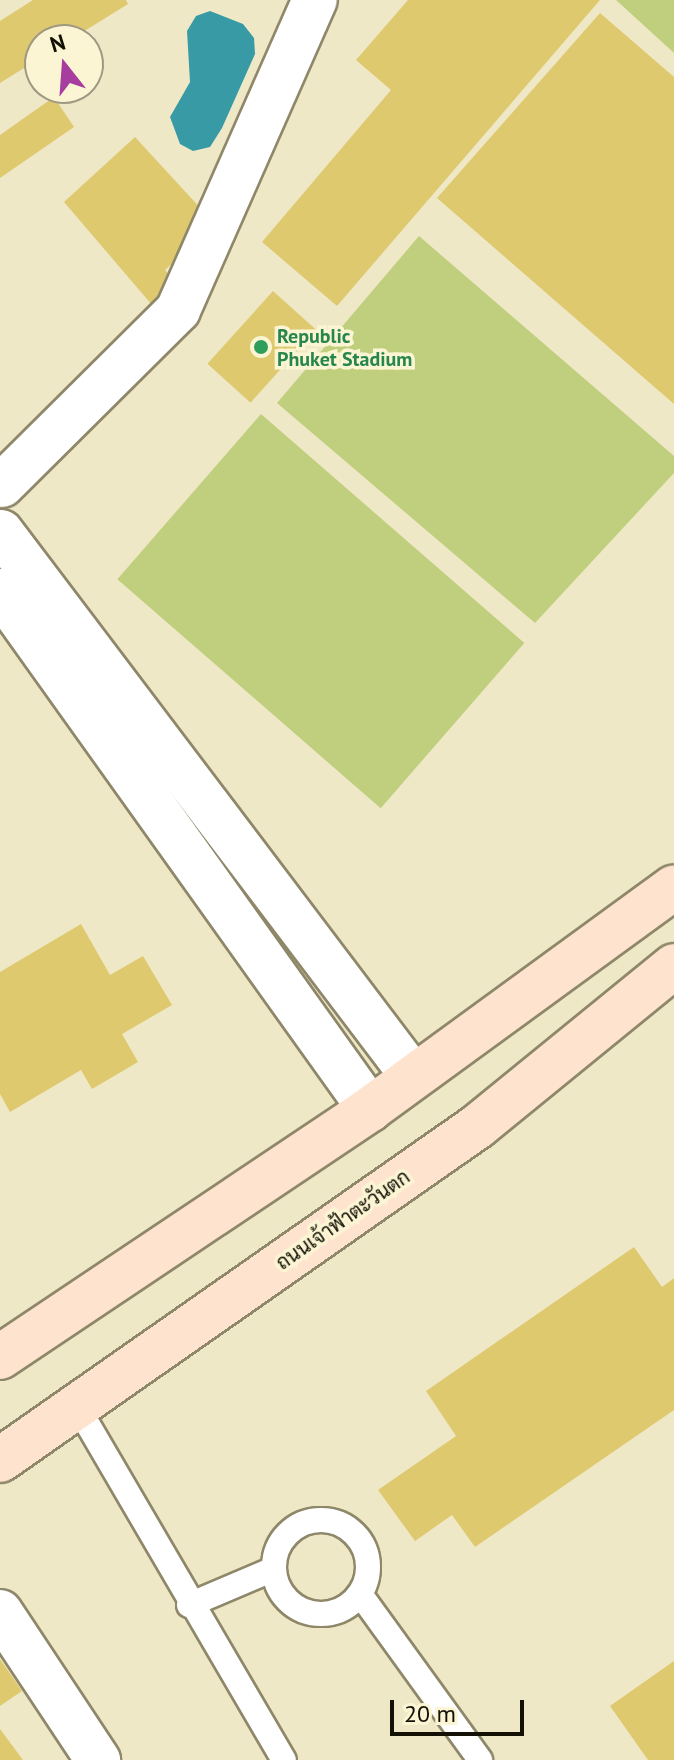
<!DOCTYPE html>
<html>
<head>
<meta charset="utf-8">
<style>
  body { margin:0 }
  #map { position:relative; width:674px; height:1760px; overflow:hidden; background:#efe8c7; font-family:"PT Sans",Sarabun,sans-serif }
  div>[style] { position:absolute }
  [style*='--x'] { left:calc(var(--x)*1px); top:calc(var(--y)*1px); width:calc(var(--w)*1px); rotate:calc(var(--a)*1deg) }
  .green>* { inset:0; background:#c0cf7e; transform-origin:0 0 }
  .water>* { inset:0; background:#379aa4 }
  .building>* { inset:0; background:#dec96f; transform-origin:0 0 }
  .roads { filter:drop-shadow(2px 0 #8e8769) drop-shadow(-2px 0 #8e8769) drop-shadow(0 2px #8e8769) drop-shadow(0 -2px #8e8769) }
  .lane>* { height:24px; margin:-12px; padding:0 12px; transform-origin:12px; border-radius:12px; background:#fff }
  .lane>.ring { margin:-12px; padding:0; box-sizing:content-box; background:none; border:24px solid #fff; border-radius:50% }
  .street>* { height:44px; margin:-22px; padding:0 22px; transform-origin:22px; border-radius:22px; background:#fff }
  .secondary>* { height:44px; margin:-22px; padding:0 22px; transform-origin:22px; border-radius:22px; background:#fee3cf }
  .dots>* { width:22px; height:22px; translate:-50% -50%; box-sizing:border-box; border:4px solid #fcf5d4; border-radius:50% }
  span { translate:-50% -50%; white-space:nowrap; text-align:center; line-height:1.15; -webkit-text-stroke:7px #fcf5d4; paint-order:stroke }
  .leisure-label { font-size:20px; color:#27864d; font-weight:700 }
  .left { translate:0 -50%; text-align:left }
  .street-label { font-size:20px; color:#131006 }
  .north { position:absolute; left:24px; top:24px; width:80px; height:80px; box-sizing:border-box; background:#fcf5d4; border:2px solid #9f9982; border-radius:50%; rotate:343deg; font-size:22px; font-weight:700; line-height:32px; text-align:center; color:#131006 }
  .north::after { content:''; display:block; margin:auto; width:28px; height:36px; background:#a73e9f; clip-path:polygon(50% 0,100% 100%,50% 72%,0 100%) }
  .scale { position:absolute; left:390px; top:1700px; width:134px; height:36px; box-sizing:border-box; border:4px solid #131006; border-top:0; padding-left:10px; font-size:24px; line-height:28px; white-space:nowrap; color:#131006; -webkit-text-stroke:6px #fcf5d4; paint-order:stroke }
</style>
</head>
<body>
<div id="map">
  <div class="green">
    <div style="clip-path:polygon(616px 0,674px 0,674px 53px)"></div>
    <div style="clip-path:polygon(419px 236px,674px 456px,674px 473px,535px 623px,277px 403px)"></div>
    <div style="left:261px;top:414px;width:349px;height:219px;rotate:41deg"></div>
  </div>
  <div class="water">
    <div style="clip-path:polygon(210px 11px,243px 24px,254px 38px,255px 54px,222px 128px,210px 147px,193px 151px,180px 144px,170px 117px,190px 82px,187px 31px,196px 16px)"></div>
  </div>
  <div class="building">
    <div style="clip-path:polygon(33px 0,126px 0,128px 4px,70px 40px,40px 40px,40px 58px,0 83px,0 21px)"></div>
    <div style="clip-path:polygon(408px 0,600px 0,337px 306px,262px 242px,391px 90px,356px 60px)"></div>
    <div style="clip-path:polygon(600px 13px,674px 77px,674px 404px,437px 198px)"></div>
    <div style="clip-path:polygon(54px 97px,74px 127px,0 178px,0 135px)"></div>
    <div style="clip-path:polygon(135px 137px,215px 224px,165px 270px,180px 288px,158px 312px,64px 202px)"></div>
    <div style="left:273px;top:291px;width:58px;height:98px;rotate:42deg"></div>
    <div style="clip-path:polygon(81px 924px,110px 975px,143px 956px,172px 1005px,122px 1034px,138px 1062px,92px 1089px,81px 1070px,10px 1112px,0 1094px,0 972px)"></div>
    <div style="clip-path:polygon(634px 1247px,662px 1287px,674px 1278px,674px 1410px,475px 1547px,452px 1515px,415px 1541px,378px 1490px,456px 1436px,426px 1391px)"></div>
    <div style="clip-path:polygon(0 1659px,22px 1691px,0 1706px)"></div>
    <div style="clip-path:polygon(674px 1661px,674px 1760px,648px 1760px,610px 1706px)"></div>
    <div style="clip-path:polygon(0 1729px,23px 1760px,0 1760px)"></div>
  </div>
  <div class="roads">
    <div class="lane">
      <div style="--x:77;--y:1406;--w:410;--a:59.7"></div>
      <div class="ring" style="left:274px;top:1520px;width:70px;height:70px"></div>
      <div style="--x:360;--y:1594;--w:205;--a:54.1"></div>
      <div style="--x:189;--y:1605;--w:92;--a:-23"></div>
    </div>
    <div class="street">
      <div style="--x:2;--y:485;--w:248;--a:-44.8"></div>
      <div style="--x:178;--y:310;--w:339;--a:-66.2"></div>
      <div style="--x:1;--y:532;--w:681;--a:52.88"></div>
      <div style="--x:0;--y:591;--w:637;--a:54.46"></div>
      <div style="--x:0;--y:1612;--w:178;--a:56.5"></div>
    </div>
    <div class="secondary">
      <div style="--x:0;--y:1357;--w:445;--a:-33.8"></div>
      <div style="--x:370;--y:1109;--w:376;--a:-36.1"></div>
      <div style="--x:0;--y:1460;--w:583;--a:-34.94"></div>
      <div style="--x:478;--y:1126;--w:253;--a:-39.2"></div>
    </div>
  </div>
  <div class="dots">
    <div style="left:261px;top:347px;background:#2e9e5b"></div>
  </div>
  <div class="leisure-label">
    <span class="left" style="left:277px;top:348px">Republic<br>Phuket Stadium</span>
  </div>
  <div class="street-label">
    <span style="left:343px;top:1220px;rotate:-35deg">ถนนเจ้าฟ้าตะวันตก</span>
  </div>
  <div class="north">N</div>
  <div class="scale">20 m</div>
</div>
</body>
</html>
